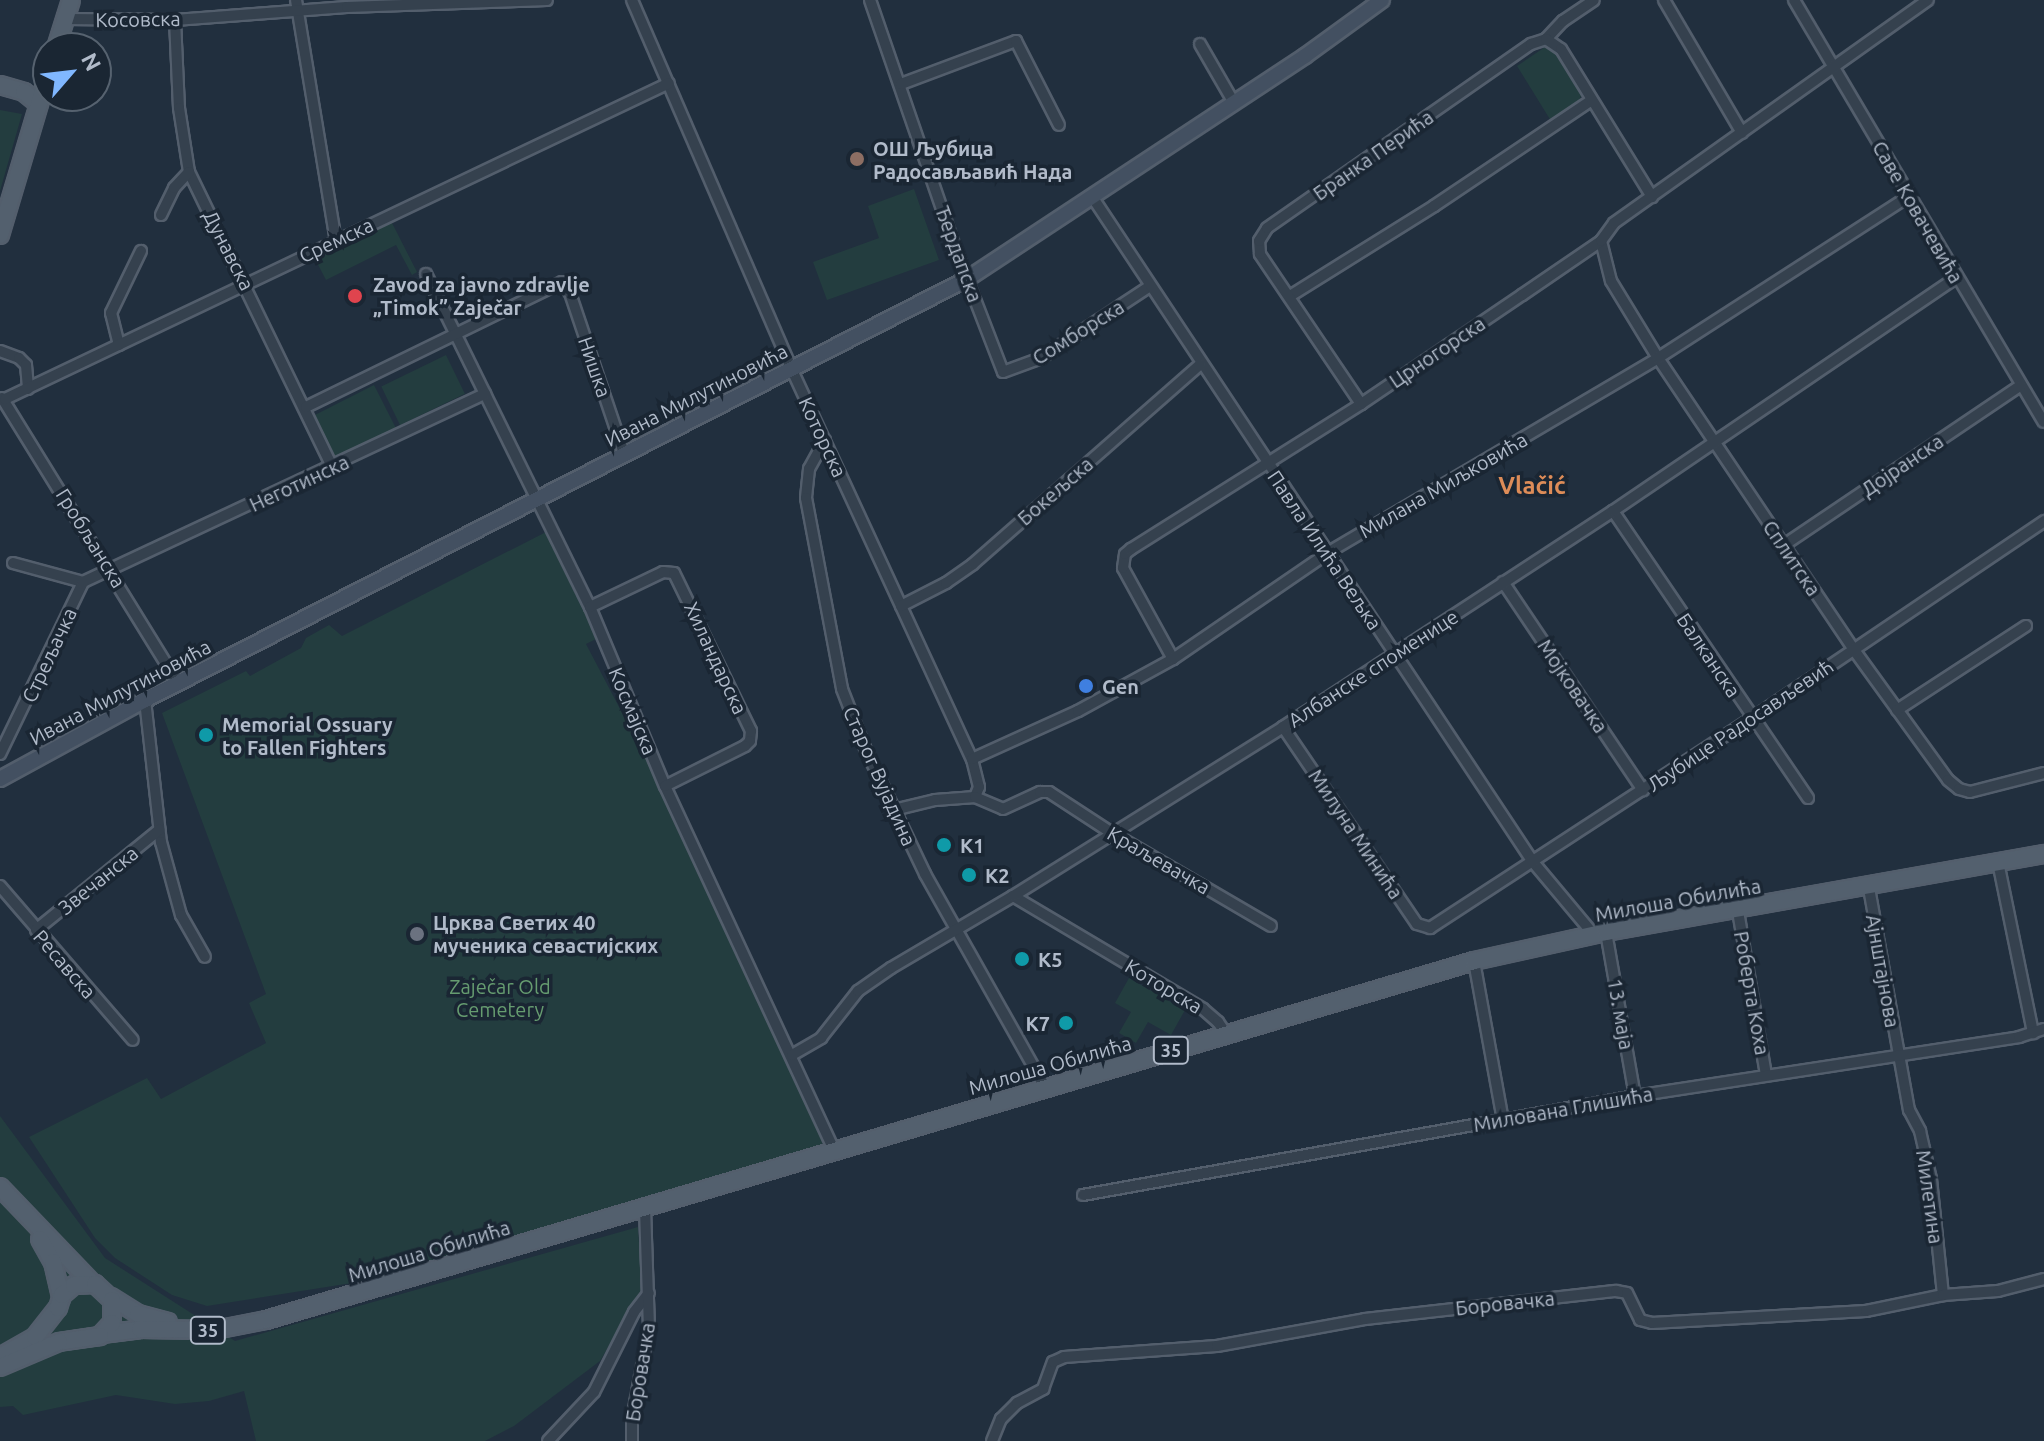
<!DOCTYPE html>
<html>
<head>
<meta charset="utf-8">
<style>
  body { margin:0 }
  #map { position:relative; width:2044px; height:1441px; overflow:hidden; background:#212f3e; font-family:Ubuntu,sans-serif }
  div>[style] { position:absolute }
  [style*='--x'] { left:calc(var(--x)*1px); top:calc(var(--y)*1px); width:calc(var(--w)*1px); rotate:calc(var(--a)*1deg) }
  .green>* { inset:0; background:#233d3f; transform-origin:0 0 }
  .roads { filter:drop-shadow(2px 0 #535e6c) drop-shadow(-2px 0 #535e6c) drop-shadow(0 2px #535e6c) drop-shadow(0 -2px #535e6c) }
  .street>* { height:10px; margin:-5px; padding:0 5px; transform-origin:5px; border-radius:5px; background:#35414e }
  .secondary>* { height:14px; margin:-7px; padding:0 7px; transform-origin:7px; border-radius:7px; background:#435061 }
  .primary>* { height:16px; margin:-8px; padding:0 8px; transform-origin:8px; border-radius:8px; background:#53606e }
  .dots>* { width:22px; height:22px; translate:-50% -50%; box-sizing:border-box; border:4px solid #1a2633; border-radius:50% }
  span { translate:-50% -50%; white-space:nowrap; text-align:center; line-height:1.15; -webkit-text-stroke:7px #1a2633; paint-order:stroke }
  .shield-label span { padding:2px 6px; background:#1a2633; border:2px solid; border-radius:6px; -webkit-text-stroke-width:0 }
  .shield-label { font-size:18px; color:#b1bbca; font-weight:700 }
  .street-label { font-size:20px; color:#b1bbca }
  .poi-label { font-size:20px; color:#b1bbca; font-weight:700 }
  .left { translate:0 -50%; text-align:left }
  .right { translate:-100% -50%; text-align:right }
  .park-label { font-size:20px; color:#669c70 }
  .quarter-label { font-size:24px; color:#dd8c58; font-weight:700 }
  .north { position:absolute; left:32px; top:32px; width:80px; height:80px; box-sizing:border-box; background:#1a2633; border:2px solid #56626f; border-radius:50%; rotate:62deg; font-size:22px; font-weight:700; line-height:32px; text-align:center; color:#b1bbca }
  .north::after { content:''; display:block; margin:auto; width:28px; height:36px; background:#80b7ff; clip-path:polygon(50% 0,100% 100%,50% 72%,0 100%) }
</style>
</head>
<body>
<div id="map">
  <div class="green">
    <div style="clip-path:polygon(1545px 47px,1551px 47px,1581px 95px,1579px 103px,1551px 121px,1517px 66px)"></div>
    <div style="clip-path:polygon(0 110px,22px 114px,0 191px)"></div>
    <div style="clip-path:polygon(914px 189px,939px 260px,827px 300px,813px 262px,879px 238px,868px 206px)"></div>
    <div style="clip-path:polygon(390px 219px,417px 272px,412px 275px,396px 245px,326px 280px,314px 257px)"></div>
    <div style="left:446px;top:355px;width:43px;height:72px;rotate:64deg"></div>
    <div style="left:374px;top:385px;width:51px;height:68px;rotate:63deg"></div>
    <div style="clip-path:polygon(548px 531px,598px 638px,586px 644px,651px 768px,823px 1139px,822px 1146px,358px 1282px,207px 1306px,172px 1295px,115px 1258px,95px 1238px,29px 1137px,147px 1078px,161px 1099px,266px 1043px,249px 1003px,266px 994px,162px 713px,246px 671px,250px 676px,301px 648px,306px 638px,329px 625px,342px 636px)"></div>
    <div style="clip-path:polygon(1129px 978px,1185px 1010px,1171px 1035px,1148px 1022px,1136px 1043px,1119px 1033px,1131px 1012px,1115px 1003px)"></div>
    <div style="clip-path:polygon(0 1116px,105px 1258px,235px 1341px,638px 1227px,642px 1290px,600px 1361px,514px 1426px,485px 1441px,256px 1441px,244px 1391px,209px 1401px,175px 1404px,116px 1395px,23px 1415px,13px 1406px,0 1407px)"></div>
  </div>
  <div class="roads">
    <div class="street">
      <div style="--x:296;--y:0;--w:244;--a:80.6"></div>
      <div style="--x:632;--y:0;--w:403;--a:66.6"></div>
      <div style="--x:792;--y:370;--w:429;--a:65.2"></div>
      <div style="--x:972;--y:759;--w:29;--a:76"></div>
      <div style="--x:979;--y:787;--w:11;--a:112"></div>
      <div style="--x:975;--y:797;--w:40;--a:175.7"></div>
      <div style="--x:935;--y:800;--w:42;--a:166.3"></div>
      <div style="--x:870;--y:0;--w:273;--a:71"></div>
      <div style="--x:959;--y:258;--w:122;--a:68.9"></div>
      <div style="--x:1003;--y:372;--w:40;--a:-20.2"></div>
      <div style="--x:1041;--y:358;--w:131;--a:-33.4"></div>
      <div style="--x:1664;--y:0;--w:154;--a:59.6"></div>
      <div style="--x:1794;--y:0;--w:490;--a:59.4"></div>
      <div style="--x:65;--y:19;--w:110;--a:0.5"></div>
      <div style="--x:175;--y:20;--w:172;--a:-4.3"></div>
      <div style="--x:347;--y:7;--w:200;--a:-2"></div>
      <div style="--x:175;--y:20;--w:88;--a:87.4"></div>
      <div style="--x:179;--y:108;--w:65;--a:81.1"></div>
      <div style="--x:189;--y:172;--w:329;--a:64.1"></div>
      <div style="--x:1546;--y:39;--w:25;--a:-47"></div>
      <div style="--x:1563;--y:21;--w:37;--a:-34"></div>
      <div style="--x:1200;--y:44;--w:68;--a:60"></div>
      <div style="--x:901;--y:84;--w:123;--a:-20.5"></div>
      <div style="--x:1016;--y:41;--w:94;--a:62.9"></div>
      <div style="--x:1093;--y:198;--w:797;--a:56.47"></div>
      <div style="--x:1533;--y:862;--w:95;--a:50.1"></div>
      <div style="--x:161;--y:215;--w:30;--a:-64"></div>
      <div style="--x:174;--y:188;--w:22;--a:-47"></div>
      <div style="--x:1601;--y:241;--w:41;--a:76"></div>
      <div style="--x:1611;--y:281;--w:90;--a:58.6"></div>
      <div style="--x:1658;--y:358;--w:352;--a:56.1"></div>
      <div style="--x:1854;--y:650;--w:160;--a:54.1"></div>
      <div style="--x:1948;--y:780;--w:14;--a:39"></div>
      <div style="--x:1959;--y:789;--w:11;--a:15"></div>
      <div style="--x:1970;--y:792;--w:76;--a:-14.4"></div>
      <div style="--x:426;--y:274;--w:371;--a:63.8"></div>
      <div style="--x:590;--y:607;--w:194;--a:67.3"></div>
      <div style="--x:665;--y:786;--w:401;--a:65.1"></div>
      <div style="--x:1290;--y:296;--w:170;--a:-32"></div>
      <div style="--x:1434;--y:206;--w:190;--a:-33.9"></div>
      <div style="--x:119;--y:345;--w:33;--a:-104"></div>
      <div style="--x:111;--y:313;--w:69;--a:-64.2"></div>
      <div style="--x:0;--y:351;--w:20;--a:20"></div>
      <div style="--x:19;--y:358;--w:10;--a:45"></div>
      <div style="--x:26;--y:365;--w:24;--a:85"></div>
      <div style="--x:2;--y:398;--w:335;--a:58.3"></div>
      <div style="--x:5;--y:399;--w:735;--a:-25.45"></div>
      <div style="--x:1361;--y:404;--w:181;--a:-124"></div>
      <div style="--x:1260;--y:254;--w:13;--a:-94"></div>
      <div style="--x:1259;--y:241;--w:15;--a:-58"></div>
      <div style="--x:1267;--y:228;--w:322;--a:-34.9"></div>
      <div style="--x:1531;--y:44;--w:16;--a:-18"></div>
      <div style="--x:1546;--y:39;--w:18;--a:34"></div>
      <div style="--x:1561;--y:49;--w:174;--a:58.4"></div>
      <div style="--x:306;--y:407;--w:285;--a:-26"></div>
      <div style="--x:562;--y:282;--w:14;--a:54"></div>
      <div style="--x:570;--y:293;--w:169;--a:71.4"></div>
      <div style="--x:825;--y:440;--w:33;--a:119"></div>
      <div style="--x:809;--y:469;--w:29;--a:96"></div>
      <div style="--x:806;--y:498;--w:194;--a:79.3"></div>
      <div style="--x:842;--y:689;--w:63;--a:68.7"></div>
      <div style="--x:865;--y:748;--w:140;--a:64.5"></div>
      <div style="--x:925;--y:874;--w:244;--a:60.6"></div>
      <div style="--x:1613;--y:511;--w:347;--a:55.8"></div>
      <div style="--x:1784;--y:545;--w:285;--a:-34"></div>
      <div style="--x:13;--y:563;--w:73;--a:15.2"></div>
      <div style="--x:1503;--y:582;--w:251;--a:56.1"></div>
      <div style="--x:901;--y:606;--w:51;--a:-27.1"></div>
      <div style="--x:946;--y:583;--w:33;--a:-35"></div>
      <div style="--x:973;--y:564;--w:303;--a:-41.3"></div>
      <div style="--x:590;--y:607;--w:81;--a:-25.6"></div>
      <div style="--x:663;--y:572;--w:11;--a:5"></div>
      <div style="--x:674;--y:573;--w:176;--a:64"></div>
      <div style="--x:751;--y:731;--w:10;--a:96"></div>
      <div style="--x:750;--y:741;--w:7;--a:135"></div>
      <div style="--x:745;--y:746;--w:89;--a:153.4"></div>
      <div style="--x:1173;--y:659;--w:104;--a:-118.8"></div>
      <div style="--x:1123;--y:568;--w:14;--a:-82"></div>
      <div style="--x:1125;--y:554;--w:8;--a:-40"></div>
      <div style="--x:1131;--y:549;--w:272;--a:-32.2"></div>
      <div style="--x:1361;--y:404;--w:194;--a:-34.1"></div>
      <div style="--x:1522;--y:295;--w:96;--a:-34.4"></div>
      <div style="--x:1601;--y:241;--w:22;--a:-54"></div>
      <div style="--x:1614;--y:223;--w:385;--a:-35.4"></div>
      <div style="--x:145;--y:700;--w:143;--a:83.6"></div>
      <div style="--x:161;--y:842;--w:76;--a:74.7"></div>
      <div style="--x:181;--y:915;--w:48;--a:60.3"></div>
      <div style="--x:1897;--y:710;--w:154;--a:-33.1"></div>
      <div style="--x:1283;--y:727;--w:238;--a:55.8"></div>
      <div style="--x:1417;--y:924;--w:14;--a:17"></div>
      <div style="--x:1430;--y:928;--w:383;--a:-33.1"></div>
      <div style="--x:1751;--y:719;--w:354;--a:-34"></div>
      <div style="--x:0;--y:754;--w:191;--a:-64.2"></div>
      <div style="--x:83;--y:582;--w:444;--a:-25.1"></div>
      <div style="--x:972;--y:759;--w:116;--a:-24.4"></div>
      <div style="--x:1078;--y:711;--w:108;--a:-28.7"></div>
      <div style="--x:1173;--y:659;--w:189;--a:-34.4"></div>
      <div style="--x:1329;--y:552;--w:382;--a:-30.5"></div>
      <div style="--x:1658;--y:358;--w:297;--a:-32.8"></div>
      <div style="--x:975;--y:797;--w:30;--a:23"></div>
      <div style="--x:1003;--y:809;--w:41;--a:-24.7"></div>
      <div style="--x:1040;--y:792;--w:9;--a:0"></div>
      <div style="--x:1049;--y:792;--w:75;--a:33.1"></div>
      <div style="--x:1112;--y:833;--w:184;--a:30.3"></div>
      <div style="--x:1998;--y:862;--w:175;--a:78.4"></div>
      <div style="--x:0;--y:886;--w:203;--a:49.2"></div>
      <div style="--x:1869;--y:888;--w:226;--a:79.8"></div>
      <div style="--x:1909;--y:1110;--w:24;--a:62"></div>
      <div style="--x:1920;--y:1131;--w:49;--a:77.1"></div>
      <div style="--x:1931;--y:1179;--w:117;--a:84.1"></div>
      <div style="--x:1013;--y:896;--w:221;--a:30.7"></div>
      <div style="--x:1203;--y:1009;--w:20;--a:41"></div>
      <div style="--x:1218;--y:1022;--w:14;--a:56"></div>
      <div style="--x:1738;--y:911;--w:166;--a:80.3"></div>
      <div style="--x:36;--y:930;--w:159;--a:-39.1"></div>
      <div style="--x:1606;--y:932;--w:167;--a:80"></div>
      <div style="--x:1474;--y:961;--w:162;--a:79.7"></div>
      <div style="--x:792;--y:1055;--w:34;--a:-30"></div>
      <div style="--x:821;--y:1038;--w:60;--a:-51.8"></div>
      <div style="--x:858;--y:991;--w:40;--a:-34.9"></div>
      <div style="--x:891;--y:968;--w:142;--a:-30.5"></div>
      <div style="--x:1013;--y:896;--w:319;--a:-32"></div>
      <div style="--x:1283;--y:727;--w:394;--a:-33.2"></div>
      <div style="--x:1613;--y:511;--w:415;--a:-34.2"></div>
      <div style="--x:1083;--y:1195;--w:561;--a:-10.17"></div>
      <div style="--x:1635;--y:1096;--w:389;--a:-8.7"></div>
      <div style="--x:2019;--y:1037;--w:26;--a:-18"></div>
      <div style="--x:548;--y:1441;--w:67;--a:-46.8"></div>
      <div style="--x:594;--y:1392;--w:89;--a:-63.4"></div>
      <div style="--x:634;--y:1312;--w:24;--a:-52"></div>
      <div style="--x:632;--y:1441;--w:22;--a:-90"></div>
      <div style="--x:632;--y:1419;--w:93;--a:-79.4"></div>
      <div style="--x:649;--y:1328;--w:121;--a:-91.9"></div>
      <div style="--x:992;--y:1441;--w:24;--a:-68"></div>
      <div style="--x:1001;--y:1419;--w:23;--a:-45"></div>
      <div style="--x:1017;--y:1403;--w:30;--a:-28"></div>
      <div style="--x:1043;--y:1389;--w:29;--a:-70"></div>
      <div style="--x:1053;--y:1362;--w:12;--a:-24"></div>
      <div style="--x:1064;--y:1357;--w:153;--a:-4.1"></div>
      <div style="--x:1217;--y:1346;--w:150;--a:-10.3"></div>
      <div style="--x:1365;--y:1319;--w:253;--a:-6.4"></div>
      <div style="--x:1616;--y:1291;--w:11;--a:10"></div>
      <div style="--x:1627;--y:1293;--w:30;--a:64"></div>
      <div style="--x:1640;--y:1320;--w:12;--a:14"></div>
      <div style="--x:1652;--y:1323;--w:214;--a:-3.2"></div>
      <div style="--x:1866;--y:1311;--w:79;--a:-11.7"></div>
      <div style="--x:1943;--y:1295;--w:55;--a:-4.2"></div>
      <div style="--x:1998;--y:1291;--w:48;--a:-14.6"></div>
    </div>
    <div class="secondary">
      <div style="--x:0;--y:779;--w:165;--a:-28.6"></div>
      <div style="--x:145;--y:700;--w:924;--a:-27.12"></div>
      <div style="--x:967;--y:279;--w:405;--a:-33.4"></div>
      <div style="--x:1305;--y:56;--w:95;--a:-36"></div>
    </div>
    <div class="primary">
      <div style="--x:56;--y:48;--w:50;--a:-72.6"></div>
      <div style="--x:0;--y:85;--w:25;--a:16"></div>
      <div style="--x:24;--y:92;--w:19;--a:39"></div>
      <div style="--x:0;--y:235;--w:168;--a:-73.4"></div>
      <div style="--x:0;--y:1187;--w:133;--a:46.2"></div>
      <div style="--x:40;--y:1239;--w:26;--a:61"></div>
      <div style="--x:53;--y:1262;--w:37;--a:77"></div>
      <div style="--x:111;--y:1297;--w:32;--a:32"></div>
      <div style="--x:138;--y:1314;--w:31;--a:15"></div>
      <div style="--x:102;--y:1334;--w:38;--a:-7"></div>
      <div style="--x:140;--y:1329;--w:75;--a:0.8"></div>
      <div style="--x:215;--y:1330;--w:52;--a:-11.1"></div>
      <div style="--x:266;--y:1320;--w:1260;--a:-16.55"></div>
      <div style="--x:1474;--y:961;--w:135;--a:-12.4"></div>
      <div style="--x:1606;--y:932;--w:445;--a:-10.1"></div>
      <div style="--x:0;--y:1357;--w:40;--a:-29.7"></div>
      <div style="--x:35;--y:1337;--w:37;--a:-52"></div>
      <div style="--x:58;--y:1308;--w:14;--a:-73"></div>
      <div style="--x:62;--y:1295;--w:16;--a:-40"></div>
      <div style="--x:74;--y:1285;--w:21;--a:-3"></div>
      <div style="--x:95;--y:1284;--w:23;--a:43"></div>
      <div style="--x:112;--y:1300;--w:23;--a:90"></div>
      <div style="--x:112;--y:1323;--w:18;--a:133"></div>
      <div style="--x:100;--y:1336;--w:41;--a:171.7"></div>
      <div style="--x:59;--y:1342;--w:64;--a:157"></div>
    </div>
  </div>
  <div class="dots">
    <div style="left:857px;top:159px;background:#8d6e63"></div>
    <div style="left:355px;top:296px;background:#e0444e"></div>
    <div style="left:1086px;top:686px;background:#3f7fe0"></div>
    <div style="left:206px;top:735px;background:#0f9aa8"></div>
    <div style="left:944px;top:845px;background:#0f9aa8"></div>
    <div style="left:969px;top:875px;background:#0f9aa8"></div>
    <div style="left:417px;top:934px;background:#6b7280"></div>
    <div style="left:1022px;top:959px;background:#0f9aa8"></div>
    <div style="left:1066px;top:1023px;background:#0f9aa8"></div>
  </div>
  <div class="shield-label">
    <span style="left:1171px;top:1050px">35</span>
    <span style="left:208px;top:1330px">35</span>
  </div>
  <div class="street-label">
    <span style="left:138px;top:19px;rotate:-1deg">Косовска</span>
    <span style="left:1373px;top:155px;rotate:-35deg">Бранка Перића</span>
    <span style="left:1918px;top:212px;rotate:60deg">Саве Ковачевића</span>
    <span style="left:336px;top:240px;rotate:-25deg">Сремска</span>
    <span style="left:229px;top:250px;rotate:63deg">Дунавска</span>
    <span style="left:959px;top:254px;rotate:70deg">Ђердапска</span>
    <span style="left:1078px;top:332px;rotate:-32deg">Сомборска</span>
    <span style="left:1437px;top:352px;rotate:-34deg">Црногорска</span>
    <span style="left:595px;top:367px;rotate:71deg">Нишка</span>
    <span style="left:696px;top:395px;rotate:-27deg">Ивана Милутиновића</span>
    <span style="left:823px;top:437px;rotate:65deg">Которска</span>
    <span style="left:1902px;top:465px;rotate:-34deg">Дојранска</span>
    <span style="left:299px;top:483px;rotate:-25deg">Неготинска</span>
    <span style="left:1443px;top:485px;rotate:-30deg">Милана Миљковића</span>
    <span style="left:1055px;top:491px;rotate:-41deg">Бокељска</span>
    <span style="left:91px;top:538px;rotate:58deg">Гробљанска</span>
    <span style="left:1325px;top:550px;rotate:56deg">Павла Илића Вељка</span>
    <span style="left:1792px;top:558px;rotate:56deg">Сплитска</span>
    <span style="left:49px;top:655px;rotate:-65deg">Стрељачка</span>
    <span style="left:1709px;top:655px;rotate:56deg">Балканска</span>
    <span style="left:716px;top:658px;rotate:65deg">Хиландарска</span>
    <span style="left:1373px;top:668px;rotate:-33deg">Албанске споменице</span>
    <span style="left:1573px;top:686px;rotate:56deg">Мојковачка</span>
    <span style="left:120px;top:692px;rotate:-28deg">Ивана Милутиновића</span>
    <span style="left:633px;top:711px;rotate:67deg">Космајска</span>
    <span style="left:1740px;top:725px;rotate:-34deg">Љубице Радосављевић</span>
    <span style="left:880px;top:776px;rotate:66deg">Старог Вујадина</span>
    <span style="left:1356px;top:834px;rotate:56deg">Милуна Минића</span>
    <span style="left:1159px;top:860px;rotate:30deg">Краљевачка</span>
    <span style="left:98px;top:880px;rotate:-39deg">Звечанска</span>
    <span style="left:1678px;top:900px;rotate:-10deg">Милоша Обилића</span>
    <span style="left:65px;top:964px;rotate:49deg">Ресавска</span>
    <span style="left:1883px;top:971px;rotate:80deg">Ајнштајнова</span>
    <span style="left:1164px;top:986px;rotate:31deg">Которска</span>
    <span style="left:1752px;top:993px;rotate:80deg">Роберта Коха</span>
    <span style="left:1621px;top:1014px;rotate:80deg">13. маја</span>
    <span style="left:1050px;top:1065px;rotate:-16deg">Милоша Обилића</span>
    <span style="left:1563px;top:1109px;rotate:-10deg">Милована Глишића</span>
    <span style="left:1930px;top:1197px;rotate:82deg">Милетина</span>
    <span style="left:429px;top:1251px;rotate:-17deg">Милоша Обилића</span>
    <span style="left:1505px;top:1303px;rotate:-6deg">Боровачка</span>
    <span style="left:640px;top:1372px;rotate:-81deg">Боровачка</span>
  </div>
  <div class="poi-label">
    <span class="left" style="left:873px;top:160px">ОШ Љубица<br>Радосављавић Нада</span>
    <span class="left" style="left:373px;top:296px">Zavod za javno zdravlje<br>„Timok” Zaječar</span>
    <span class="left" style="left:1102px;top:686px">Gen</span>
    <span class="left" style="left:222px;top:736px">Memorial Ossuary<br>to Fallen Fighters</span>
    <span class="left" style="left:960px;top:845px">K1</span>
    <span class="left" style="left:985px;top:875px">K2</span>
    <span class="left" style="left:433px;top:934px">Црква Светих 40<br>мученика севастијских</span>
    <span class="left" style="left:1038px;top:959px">K5</span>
    <span class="right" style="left:1050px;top:1023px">K7</span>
  </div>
  <div class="park-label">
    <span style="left:500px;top:998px">Zaječar Old<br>Cemetery</span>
  </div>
  <div class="quarter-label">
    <span style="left:1532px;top:486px">Vlačić</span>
  </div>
  <div class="north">N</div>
</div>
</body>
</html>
